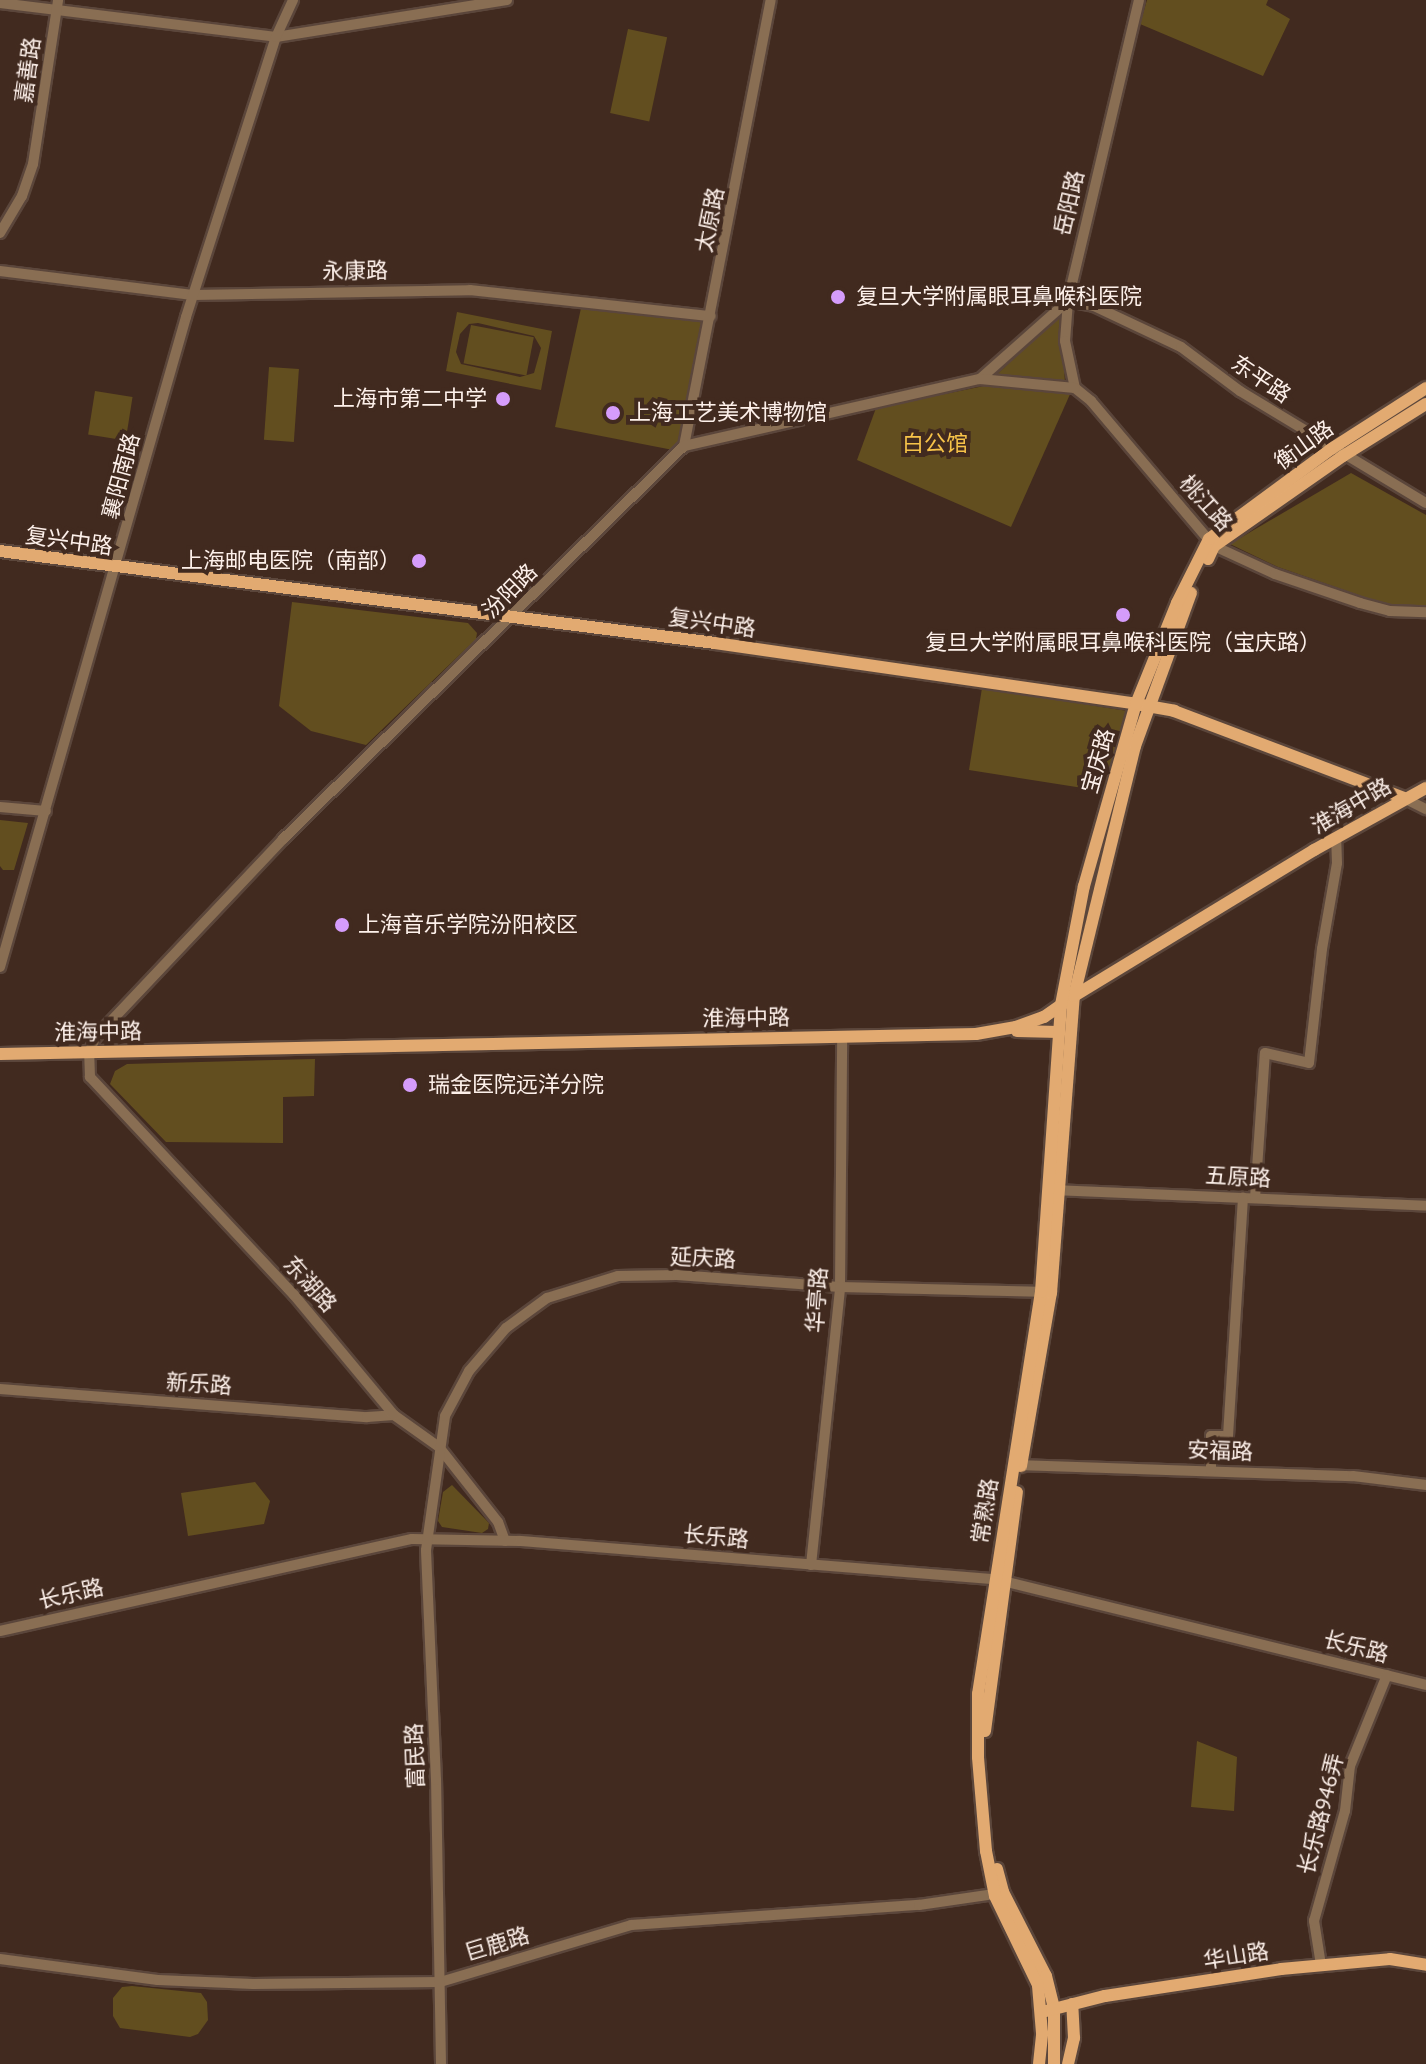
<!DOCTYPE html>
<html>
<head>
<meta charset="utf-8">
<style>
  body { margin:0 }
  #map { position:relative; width:1426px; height:2064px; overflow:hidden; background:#412a1f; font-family:"PT Sans","Noto Sans SC",sans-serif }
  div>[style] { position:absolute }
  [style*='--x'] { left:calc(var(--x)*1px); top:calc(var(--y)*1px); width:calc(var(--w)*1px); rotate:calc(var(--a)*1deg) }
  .green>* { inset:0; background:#624e1f; transform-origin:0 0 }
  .roads { filter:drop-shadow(2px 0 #5b463b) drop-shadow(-2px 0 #5b463b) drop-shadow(0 2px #5b463b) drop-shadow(0 -2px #5b463b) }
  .minor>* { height:10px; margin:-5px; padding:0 5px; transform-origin:5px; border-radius:5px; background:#896e53 }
  .major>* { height:12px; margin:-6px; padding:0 6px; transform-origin:6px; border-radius:6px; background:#e2aa71 }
  .dots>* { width:22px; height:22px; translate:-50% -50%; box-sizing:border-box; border:4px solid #412a1f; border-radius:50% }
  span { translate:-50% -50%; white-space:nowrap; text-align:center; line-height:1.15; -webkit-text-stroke:8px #412a1f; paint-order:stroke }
  .street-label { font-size:22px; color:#fdf0ea }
  .poi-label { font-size:22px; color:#fdf0ea }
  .left { translate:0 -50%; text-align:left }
  .right { translate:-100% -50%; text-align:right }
  .park-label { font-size:22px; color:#f7c349 }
</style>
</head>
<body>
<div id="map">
  <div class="green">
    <div style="clip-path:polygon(1147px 0,1268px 0,1266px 5px,1290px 19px,1263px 76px,1140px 24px)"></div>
    <div style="left:628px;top:29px;width:40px;height:86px;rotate:12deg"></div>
    <div style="clip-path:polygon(581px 308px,706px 322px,679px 444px,673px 450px,555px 427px)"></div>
    <div style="clip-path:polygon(evenodd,457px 312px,552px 331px,541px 390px,446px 371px,457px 312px,478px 323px,534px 336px,541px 348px,534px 373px,520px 377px,461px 364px,456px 352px,460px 334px,469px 324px,478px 323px)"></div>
    <div style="clip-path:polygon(1061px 315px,1065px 383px,995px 376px)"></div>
    <div style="left:471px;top:325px;width:64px;height:39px;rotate:11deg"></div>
    <div style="left:269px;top:367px;width:30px;height:73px;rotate:4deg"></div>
    <div style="clip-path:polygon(984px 386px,1071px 392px,1011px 527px,857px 460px,876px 408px)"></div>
    <div style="left:95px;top:391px;width:38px;height:44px;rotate:9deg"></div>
    <div style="clip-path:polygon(1351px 473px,1426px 515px,1426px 607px,1387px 605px,1278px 567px,1230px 544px)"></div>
    <div style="clip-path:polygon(292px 602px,468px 623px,477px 633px,476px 639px,366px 745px,311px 731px,279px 706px)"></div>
    <div style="left:982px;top:688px;width:149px;height:83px;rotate:9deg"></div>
    <div style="clip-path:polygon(0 820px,28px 823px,14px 870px,3px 870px,0 866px)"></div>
    <div style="clip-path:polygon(315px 1059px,314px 1096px,283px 1097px,283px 1143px,166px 1142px,110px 1084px,115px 1071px,127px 1064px)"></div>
    <div style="clip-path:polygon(255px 1482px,270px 1501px,264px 1524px,188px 1536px,181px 1493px)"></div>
    <div style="clip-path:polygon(452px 1485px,489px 1523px,488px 1529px,482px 1533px,442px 1527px,438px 1521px,443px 1492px)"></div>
    <div style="clip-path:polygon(1197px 1741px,1237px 1757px,1234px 1811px,1191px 1807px)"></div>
    <div style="clip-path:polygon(132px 1986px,201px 1993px,207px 2002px,208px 2020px,198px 2034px,190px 2037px,120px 2028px,113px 2016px,113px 1998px,122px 1987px)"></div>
  </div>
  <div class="roads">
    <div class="minor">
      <div style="--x:1139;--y:0;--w:309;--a:103.3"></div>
      <div style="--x:1068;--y:301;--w:40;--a:94.3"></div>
      <div style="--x:1065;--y:341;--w:48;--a:78"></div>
      <div style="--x:1075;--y:388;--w:21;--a:39"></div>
      <div style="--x:1091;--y:401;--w:190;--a:49.7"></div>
      <div style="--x:1214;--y:546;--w:67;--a:24.7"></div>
      <div style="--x:1275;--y:574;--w:90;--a:18.8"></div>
      <div style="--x:1360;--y:603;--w:31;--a:15"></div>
      <div style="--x:1390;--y:611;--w:36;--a:2"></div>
      <div style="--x:0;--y:3;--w:278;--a:7"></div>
      <div style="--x:276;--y:37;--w:234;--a:-9.1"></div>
      <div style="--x:0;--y:233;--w:43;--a:-59.3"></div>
      <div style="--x:22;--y:196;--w:34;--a:-71"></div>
      <div style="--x:33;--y:164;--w:166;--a:-81.3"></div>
      <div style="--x:0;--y:271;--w:194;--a:7.1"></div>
      <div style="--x:193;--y:295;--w:277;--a:-1"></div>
      <div style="--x:470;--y:290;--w:242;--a:6.2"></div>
      <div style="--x:1068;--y:301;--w:26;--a:11"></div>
      <div style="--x:1094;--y:306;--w:96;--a:25.2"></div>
      <div style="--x:1181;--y:347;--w:74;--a:36.7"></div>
      <div style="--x:1240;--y:391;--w:217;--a:31.1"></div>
      <div style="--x:980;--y:379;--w:118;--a:-41.6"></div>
      <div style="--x:684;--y:446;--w:454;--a:-79"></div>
      <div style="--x:1404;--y:798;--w:25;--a:27"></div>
      <div style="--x:0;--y:807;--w:46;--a:5"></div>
      <div style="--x:0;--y:967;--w:676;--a:-74.03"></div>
      <div style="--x:186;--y:317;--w:294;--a:-72.2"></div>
      <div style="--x:276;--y:37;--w:41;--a:-65.3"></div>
      <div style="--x:1052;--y:1190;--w:374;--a:2.4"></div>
      <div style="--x:1255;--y:1198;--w:145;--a:-86.1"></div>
      <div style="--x:1265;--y:1053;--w:45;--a:12.8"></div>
      <div style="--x:1309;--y:1063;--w:115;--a:-83.5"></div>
      <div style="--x:1322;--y:949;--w:87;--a:-80.1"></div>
      <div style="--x:1337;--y:863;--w:25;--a:-92"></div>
      <div style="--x:0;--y:1389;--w:368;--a:4.4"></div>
      <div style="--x:367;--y:1417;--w:27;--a:-4"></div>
      <div style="--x:1017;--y:1465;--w:336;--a:1.9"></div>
      <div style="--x:1353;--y:1476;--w:74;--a:7"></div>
      <div style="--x:1211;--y:1471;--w:35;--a:-90"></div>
      <div style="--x:1211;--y:1436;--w:17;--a:0"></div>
      <div style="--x:1228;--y:1436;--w:239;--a:-86.4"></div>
      <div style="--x:505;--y:1541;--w:20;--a:-110"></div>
      <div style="--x:498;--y:1522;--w:95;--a:-128.2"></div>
      <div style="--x:439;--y:1447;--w:55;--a:-144.6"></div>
      <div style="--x:394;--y:1415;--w:156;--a:-129.8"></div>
      <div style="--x:294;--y:1295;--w:299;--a:-133.1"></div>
      <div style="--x:90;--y:1077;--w:24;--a:-92"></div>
      <div style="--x:89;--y:1053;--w:16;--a:-68"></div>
      <div style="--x:95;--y:1038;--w:274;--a:-46.6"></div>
      <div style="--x:283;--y:839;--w:561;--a:-44.42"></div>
      <div style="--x:684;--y:446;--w:303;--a:-12.8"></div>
      <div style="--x:980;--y:379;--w:95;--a:5.4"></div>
      <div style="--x:811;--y:1565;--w:280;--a:-84"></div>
      <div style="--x:840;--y:1287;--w:251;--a:-89.5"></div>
      <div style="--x:0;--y:1631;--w:422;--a:-12.6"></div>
      <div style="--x:412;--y:1539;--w:108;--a:1.1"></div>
      <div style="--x:520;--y:1541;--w:477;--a:4.6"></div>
      <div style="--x:995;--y:1579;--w:444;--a:13.8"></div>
      <div style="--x:0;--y:1959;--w:159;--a:7.6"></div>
      <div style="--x:158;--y:1980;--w:95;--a:2.4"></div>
      <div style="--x:253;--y:1984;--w:187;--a:-0.6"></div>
      <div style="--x:440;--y:1982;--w:199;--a:-16.6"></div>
      <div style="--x:631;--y:1925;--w:289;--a:-4"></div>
      <div style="--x:919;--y:1905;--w:83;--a:-8.3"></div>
      <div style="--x:1321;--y:1965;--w:45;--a:-99"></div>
      <div style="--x:1314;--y:1921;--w:114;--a:-74.3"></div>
      <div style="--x:1345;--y:1811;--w:45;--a:-83.7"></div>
      <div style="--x:1350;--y:1766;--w:98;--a:-67.9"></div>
      <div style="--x:441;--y:2064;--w:284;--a:-91"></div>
      <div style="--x:436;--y:1780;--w:230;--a:-92.5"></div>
      <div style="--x:426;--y:1550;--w:135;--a:-81.9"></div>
      <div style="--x:445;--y:1416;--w:51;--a:-61.9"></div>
      <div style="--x:469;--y:1371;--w:57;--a:-49.3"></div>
      <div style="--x:506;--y:1328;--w:51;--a:-36.2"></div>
      <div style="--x:547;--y:1298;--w:74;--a:-17.2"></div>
      <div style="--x:618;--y:1276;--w:59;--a:-1"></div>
      <div style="--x:677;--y:1275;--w:163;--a:4.2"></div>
      <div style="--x:840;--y:1287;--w:209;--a:1.4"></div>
    </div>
    <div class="major">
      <div style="--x:0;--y:551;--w:721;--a:7.33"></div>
      <div style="--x:715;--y:643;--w:425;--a:8.2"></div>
      <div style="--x:1136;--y:704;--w:39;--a:10"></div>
      <div style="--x:1174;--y:711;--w:246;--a:20.7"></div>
      <div style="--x:1208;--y:559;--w:14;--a:-65"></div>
      <div style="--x:1214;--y:546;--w:157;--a:-34.9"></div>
      <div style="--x:1343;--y:456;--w:98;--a:-32.1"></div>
      <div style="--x:1017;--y:1031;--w:42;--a:1.4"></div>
      <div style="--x:0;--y:1054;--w:976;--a:-1.17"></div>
      <div style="--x:976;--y:1034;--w:41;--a:-9.9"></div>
      <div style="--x:1016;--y:1027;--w:30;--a:-20"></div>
      <div style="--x:1044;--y:1017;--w:37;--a:-35"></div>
      <div style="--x:1074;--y:996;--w:281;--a:-31.3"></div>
      <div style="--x:1314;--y:850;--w:128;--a:-29"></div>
      <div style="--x:1021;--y:1466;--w:176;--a:-80.2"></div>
      <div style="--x:1051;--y:1293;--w:298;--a:-85.6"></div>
      <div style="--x:1074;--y:996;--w:257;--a:-76.3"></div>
      <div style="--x:1135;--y:746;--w:163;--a:-69.9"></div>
      <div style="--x:985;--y:1731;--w:241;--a:-82.4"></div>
      <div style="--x:997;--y:1869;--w:24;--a:75"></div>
      <div style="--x:1003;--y:1892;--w:94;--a:62.9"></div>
      <div style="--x:1046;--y:1976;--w:33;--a:76"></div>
      <div style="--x:1054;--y:2008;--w:56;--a:90"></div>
      <div style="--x:1046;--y:2011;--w:61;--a:-14.3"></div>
      <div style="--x:1105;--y:1996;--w:178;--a:-8.7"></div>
      <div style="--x:1281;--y:1969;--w:109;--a:-5.2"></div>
      <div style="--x:1390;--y:1959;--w:36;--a:9"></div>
      <div style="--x:1039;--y:2064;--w:31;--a:-84"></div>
      <div style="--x:1042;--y:2033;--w:48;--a:-94.8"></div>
      <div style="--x:1038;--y:1985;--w:99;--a:-115.8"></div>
      <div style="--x:995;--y:1896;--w:46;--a:-101.3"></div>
      <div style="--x:986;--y:1851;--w:94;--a:-94.9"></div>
      <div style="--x:978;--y:1757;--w:63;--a:-90"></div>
      <div style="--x:978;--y:1694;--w:407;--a:-81.1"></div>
      <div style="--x:1041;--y:1292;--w:288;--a:-86"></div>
      <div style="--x:1061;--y:1005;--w:121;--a:-79.1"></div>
      <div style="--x:1084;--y:886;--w:189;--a:-74.1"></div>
      <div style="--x:1136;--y:704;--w:109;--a:-67.9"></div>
      <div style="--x:1177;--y:603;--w:72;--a:-63.4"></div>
      <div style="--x:1209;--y:539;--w:152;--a:-36.4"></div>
      <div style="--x:1331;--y:449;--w:113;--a:-32.7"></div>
      <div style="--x:1068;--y:2064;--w:27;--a:-77"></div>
      <div style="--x:1074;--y:2038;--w:34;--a:-93"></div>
    </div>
  </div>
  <div class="dots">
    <div style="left:838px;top:297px;background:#d59cfb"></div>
    <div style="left:503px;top:399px;background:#d59cfb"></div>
    <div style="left:613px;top:413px;background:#d59cfb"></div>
    <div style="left:419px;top:561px;background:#d59cfb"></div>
    <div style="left:1123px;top:615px;background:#d59cfb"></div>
    <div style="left:342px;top:925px;background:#d59cfb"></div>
    <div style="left:410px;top:1085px;background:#d59cfb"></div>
  </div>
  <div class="street-label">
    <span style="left:28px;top:70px;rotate:-82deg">嘉善路</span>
    <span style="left:1069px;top:203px;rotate:-77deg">岳阳路</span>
    <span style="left:710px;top:220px;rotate:-79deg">太原路</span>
    <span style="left:355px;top:271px;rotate:-1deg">永康路</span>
    <span style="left:1261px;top:379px;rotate:34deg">东平路</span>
    <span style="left:1304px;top:445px;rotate:-36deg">衡山路</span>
    <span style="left:121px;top:476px;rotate:-75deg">襄阳南路</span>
    <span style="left:1206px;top:503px;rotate:48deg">桃江路</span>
    <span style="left:69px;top:541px;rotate:8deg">复兴中路</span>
    <span style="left:510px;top:591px;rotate:-45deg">汾阳路</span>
    <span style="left:712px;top:623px;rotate:8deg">复兴中路</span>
    <span style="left:1098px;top:761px;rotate:-74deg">宝庆路</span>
    <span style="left:1351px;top:806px;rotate:-30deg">淮海中路</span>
    <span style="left:746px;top:1018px;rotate:-1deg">淮海中路</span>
    <span style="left:98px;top:1032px;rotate:-1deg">淮海中路</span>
    <span style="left:1238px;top:1177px;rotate:3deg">五原路</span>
    <span style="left:703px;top:1258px;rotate:3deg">延庆路</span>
    <span style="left:310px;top:1284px;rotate:48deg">东湖路</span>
    <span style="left:817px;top:1300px;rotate:-86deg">华亭路</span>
    <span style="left:199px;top:1384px;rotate:4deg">新乐路</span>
    <span style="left:1220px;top:1451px;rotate:2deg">安福路</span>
    <span style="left:985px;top:1511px;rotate:-81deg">常熟路</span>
    <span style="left:716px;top:1537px;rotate:5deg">长乐路</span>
    <span style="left:71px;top:1594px;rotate:-13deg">长乐路</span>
    <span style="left:1356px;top:1647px;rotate:14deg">长乐路</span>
    <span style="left:415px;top:1756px;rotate:-92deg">富民路</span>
    <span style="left:1321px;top:1814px;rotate:-76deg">长乐路946弄</span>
    <span style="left:497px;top:1944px;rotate:-17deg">巨鹿路</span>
    <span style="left:1236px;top:1956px;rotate:-9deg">华山路</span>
  </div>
  <div class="poi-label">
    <span class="left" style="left:856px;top:297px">复旦大学附属眼耳鼻喉科医院</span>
    <span class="right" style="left:487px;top:399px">上海市第二中学</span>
    <span class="left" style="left:629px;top:413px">上海工艺美术博物馆</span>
    <span class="right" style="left:401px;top:561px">上海邮电医院（南部）</span>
    <span style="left:1123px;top:643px">复旦大学附属眼耳鼻喉科医院（宝庆路）</span>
    <span class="left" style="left:358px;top:925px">上海音乐学院汾阳校区</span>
    <span class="left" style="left:428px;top:1085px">瑞金医院远洋分院</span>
  </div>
  <div class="park-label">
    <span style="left:935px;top:444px">白公馆</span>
  </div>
</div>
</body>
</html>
